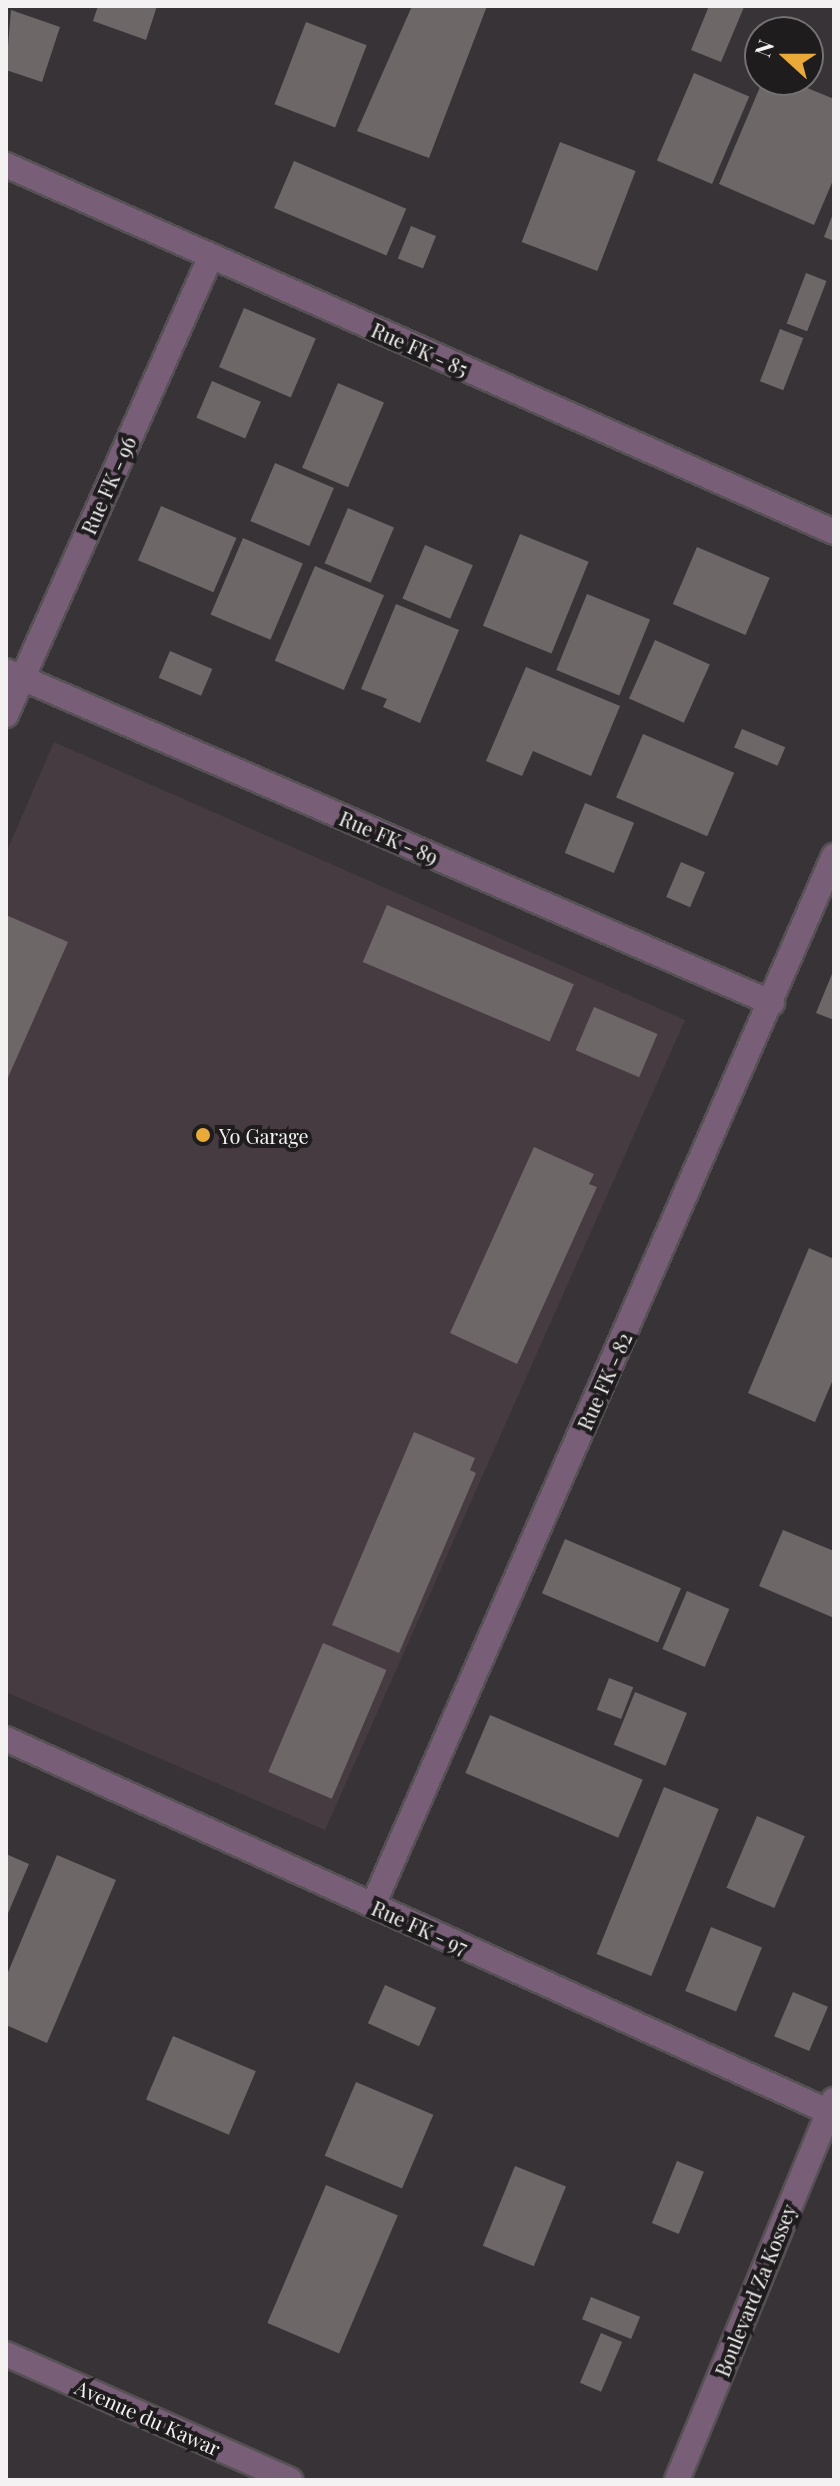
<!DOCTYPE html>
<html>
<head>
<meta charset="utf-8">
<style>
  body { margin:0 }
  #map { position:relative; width:840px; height:2486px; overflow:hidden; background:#383336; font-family:"Playfair Display",serif }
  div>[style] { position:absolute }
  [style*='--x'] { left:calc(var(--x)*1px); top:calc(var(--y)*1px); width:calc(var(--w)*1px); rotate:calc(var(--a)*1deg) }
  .built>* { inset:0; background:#463b40 }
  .building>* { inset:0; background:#6d6768; transform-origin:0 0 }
  .roads { filter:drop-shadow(2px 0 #565154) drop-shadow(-2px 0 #565154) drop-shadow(0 2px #565154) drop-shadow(0 -2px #565154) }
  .minor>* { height:24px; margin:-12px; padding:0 12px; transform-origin:12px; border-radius:12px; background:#785e77 }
  .dots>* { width:22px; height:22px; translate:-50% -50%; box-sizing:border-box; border:4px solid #1e1c1d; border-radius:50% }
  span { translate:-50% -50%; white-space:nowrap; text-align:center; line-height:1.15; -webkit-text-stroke:8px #1e1c1d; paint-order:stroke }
  .street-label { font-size:20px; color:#f4f1f3 }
  .poi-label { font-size:20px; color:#f4f1f3 }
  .left { translate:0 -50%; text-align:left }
  .frame { position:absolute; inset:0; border:8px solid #f4f1f3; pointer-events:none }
  .north { position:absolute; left:744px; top:16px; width:80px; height:80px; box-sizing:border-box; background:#1e1c1d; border:2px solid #747173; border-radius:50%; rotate:291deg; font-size:22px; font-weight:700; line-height:32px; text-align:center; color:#f4f1f3 }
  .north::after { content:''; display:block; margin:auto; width:28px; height:36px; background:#eaaa39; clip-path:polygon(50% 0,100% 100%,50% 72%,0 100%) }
</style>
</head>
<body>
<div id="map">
  <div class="built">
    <div style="clip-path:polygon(54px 742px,685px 1020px,325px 1830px,6px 1692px,6px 853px)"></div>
  </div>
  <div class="building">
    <div style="clip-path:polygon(98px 6px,157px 6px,146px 40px,93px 21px)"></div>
    <div style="clip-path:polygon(412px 6px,487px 6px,429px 158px,357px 131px)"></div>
    <div style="clip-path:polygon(709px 6px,744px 7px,721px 62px,691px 50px)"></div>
    <div style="clip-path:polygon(11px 10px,60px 27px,42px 82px,6px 70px)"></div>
    <div style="left:306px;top:22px;width:65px;height:88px;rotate:21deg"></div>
    <div style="left:694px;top:73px;width:60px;height:95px;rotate:23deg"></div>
    <div style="clip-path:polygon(763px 80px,788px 80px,834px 99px,834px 178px,814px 225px,719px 184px)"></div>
    <div style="left:560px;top:142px;width:81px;height:107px;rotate:21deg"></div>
    <div style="left:294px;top:161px;width:122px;height:51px;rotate:23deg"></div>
    <div style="clip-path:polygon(834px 211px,834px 241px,824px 237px)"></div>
    <div style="left:411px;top:226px;width:27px;height:35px;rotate:22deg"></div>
    <div style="left:806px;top:273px;width:22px;height:54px;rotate:21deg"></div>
    <div style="left:244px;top:308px;width:78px;height:64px;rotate:23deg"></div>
    <div style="left:780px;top:329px;width:25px;height:56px;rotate:21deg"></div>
    <div style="left:212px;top:381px;width:53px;height:40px;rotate:23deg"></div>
    <div style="left:338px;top:383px;width:50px;height:92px;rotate:23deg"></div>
    <div style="left:275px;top:463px;width:64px;height:63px;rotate:23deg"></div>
    <div style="left:161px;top:506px;width:82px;height:59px;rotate:23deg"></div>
    <div style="left:348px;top:508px;width:50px;height:60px;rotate:23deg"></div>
    <div style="left:520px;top:534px;width:74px;height:99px;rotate:22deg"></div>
    <div style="left:243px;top:538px;width:65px;height:83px;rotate:23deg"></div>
    <div style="left:425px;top:545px;width:52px;height:58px;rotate:23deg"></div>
    <div style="left:697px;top:547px;width:79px;height:62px;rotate:23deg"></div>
    <div style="left:315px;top:566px;width:75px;height:103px;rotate:23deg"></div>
    <div style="left:587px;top:594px;width:68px;height:82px;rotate:22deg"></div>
    <div style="clip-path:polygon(396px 604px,459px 630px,420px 723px,383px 707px,387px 699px,361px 689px)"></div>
    <div style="left:655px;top:640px;width:60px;height:64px;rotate:24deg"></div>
    <div style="left:170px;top:651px;width:46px;height:29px;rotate:23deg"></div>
    <div style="clip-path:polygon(526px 667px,620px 706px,591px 776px,533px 751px,522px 776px,486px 761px)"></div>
    <div style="left:742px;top:729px;width:47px;height:20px;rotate:23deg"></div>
    <div style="left:643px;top:734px;width:99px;height:69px;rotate:23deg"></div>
    <div style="left:585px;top:803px;width:53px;height:54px;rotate:22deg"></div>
    <div style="left:681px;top:862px;width:26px;height:38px;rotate:23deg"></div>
    <div style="left:387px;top:905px;width:203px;height:62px;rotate:23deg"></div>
    <div style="clip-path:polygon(6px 915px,68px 942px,6px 1082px)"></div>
    <div style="clip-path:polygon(834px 969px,834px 1020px,816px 1013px)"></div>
    <div style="left:594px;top:1007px;width:69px;height:47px;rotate:23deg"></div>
    <div style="clip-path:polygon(534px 1147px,594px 1174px,589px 1184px,597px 1187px,517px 1364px,450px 1333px)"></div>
    <div style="clip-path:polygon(809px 1248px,834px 1259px,834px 1377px,815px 1422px,748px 1393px)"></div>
    <div style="clip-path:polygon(414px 1432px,475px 1458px,470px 1470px,476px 1473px,399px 1653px,332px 1625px)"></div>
    <div style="clip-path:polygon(783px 1530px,834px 1551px,834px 1618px,759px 1586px)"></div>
    <div style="left:565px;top:1539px;width:126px;height:59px;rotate:23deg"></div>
    <div style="left:687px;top:1591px;width:46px;height:63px;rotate:23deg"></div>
    <div style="left:323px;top:1643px;width:69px;height:140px;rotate:23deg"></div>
    <div style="left:609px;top:1678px;width:26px;height:34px;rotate:21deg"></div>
    <div style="left:635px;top:1692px;width:56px;height:57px;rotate:22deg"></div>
    <div style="left:490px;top:1715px;width:166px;height:63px;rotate:23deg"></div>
    <div style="left:664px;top:1787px;width:59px;height:180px;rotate:22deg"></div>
    <div style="left:757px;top:1816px;width:52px;height:78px;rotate:23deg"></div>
    <div style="clip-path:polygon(6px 1854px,29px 1864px,6px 1918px)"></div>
    <div style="clip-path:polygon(57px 1855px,116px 1880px,47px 2043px,6px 2025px,6px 1977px)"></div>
    <div style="left:711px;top:1927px;width:55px;height:69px;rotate:22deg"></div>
    <div style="left:385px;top:1985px;width:56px;height:42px;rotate:24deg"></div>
    <div style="left:793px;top:1992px;width:38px;height:48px;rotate:23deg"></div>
    <div style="left:173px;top:2036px;width:90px;height:69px;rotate:23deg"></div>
    <div style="left:356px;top:2082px;width:84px;height:80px;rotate:23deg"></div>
    <div style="left:677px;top:2161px;width:29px;height:67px;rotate:22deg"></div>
    <div style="left:515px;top:2166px;width:55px;height:86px;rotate:22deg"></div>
    <div style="left:326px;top:2185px;width:78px;height:150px;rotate:23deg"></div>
    <div style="left:591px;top:2297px;width:53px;height:24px;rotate:22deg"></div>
    <div style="left:601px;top:2333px;width:23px;height:54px;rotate:23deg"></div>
  </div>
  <div class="roads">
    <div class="minor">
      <div style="--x:6;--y:165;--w:906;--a:23.9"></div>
      <div style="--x:6;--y:671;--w:835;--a:23.43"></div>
      <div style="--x:6;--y:715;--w:503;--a:-65.93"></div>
      <div style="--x:6;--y:1739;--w:909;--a:24.37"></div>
      <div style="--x:373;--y:1905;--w:1146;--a:-66.28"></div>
      <div style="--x:6;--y:2354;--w:311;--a:23.9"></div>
      <div style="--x:677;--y:2480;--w:411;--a:-67.6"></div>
    </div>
  </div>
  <div class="dots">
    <div style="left:203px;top:1135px;background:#eaaa39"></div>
  </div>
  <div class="street-label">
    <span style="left:420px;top:349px;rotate:24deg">Rue FK - 85</span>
    <span style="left:108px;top:485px;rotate:-66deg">Rue FK - 96</span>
    <span style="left:389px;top:837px;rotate:23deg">Rue FK - 89</span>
    <span style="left:604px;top:1381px;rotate:-66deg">Rue FK - 82</span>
    <span style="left:420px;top:1927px;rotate:24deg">Rue FK - 97</span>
    <span style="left:755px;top:2290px;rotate:-68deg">Boulevard Za Kossey</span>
    <span style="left:148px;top:2417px;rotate:24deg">Avenue du Kawar</span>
  </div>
  <div class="poi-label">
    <span class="left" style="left:219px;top:1135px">Yo Garage</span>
  </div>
  <div class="frame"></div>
  <div class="north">N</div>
</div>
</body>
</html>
